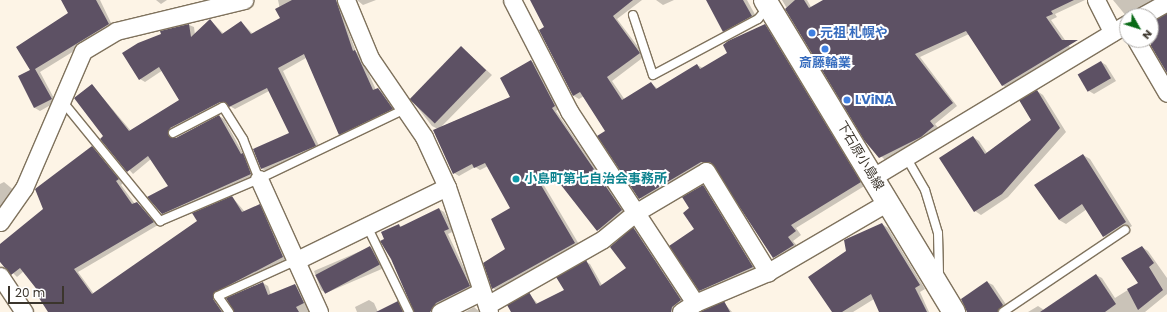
<!DOCTYPE html>
<html>
<head>
<meta charset="utf-8">
<style>
  body { margin:0 }
  #map { position:relative; width:1167px; height:312px; overflow:hidden; background:#fdf4e6; font-family:Poppins,"Noto Sans JP",sans-serif }
  div>[style] { position:absolute }
  [style*='--x'] { left:calc(var(--x)*1px); top:calc(var(--y)*1px); width:calc(var(--w)*1px); rotate:calc(var(--a)*1deg) }
  .shadow>* { inset:0; background:#0003 }
  .building>* { inset:0; background:#5d5164; transform-origin:0 0 }
  .roads { filter:drop-shadow(1px 0 #7f725d) drop-shadow(-1px 0 #7f725d) drop-shadow(0 1px #7f725d) drop-shadow(0 -1px #7f725d) }
  .lane>* { height:8px; margin:-4px; padding:0 4px; transform-origin:4px; border-radius:4px; background:#fff }
  .street>* { height:17px; margin:-8.5px; padding:0 8.5px; transform-origin:8.5px; border-radius:8.5px; background:#fff }
  .secondary>* { height:22px; margin:-11px; padding:0 11px; transform-origin:11px; border-radius:11px; background:#fff }
  .dots>* { width:11px; height:11px; translate:-50% -50%; box-sizing:border-box; border:2px solid #fff; border-radius:50% }
  span { translate:-50% -50%; white-space:nowrap; text-align:center; line-height:1.15; -webkit-text-stroke:4px #fff; paint-order:stroke }
  .shop-label { font-size:13px; color:#366cbe; font-weight:700 }
  .left { translate:0 -50%; text-align:left }
  .street-label { font-size:13px; color:#3b352c }
  .culture-label { font-size:13px; color:#0d838f; font-weight:700 }
  .north { position:absolute; left:1119px; top:8px; width:40px; height:40px; box-sizing:border-box; background:#fff; border:1px solid #b1aeab; border-radius:50%; rotate:129deg; font-size:11px; font-weight:700; line-height:16px; text-align:center; color:#3b352c }
  .north::after { content:''; display:block; margin:auto; width:14px; height:18px; background:#086a16; clip-path:polygon(50% 0,100% 100%,50% 72%,0 100%) }
  .scale { position:absolute; left:8px; top:286px; width:56px; height:18px; box-sizing:border-box; border:2px solid #3b352c; border-top:0; padding-left:5px; font-size:12px; line-height:14px; white-space:nowrap; color:#3b352c; -webkit-text-stroke:3px #fff; paint-order:stroke }
</style>
</head>
<body>
<div id="map">
  <div class="shadow">
    <div style="clip-path:polygon(62px 0,100px 0,113px 27px,40px 72px,56px 102px,40px 111px,35px 108px,20px 76px,32px 70px,69px 13px)"></div>
    <div style="clip-path:polygon(156px 0,167px 0,161px 4px)"></div>
    <div style="clip-path:polygon(278px 0,341px 0,343px 16px,356px 52px,360px 54px,376px 90px,383px 92px,397px 112px,345px 137px,340px 134px,306px 58px,283px 71px,320px 148px,267px 171px,262px 169px,291px 134px,269px 91px,235px 109px,226px 104px,173px 133px,174px 139px,219px 116px,224px 119px,244px 155px,247px 157px,255px 176px,167px 216px,162px 214px,169px 186px,151px 159px,133px 174px,102px 139px,104px 136px,92px 85px,131px 131px,180px 101px,163px 70px,145px 82px,140px 79px,189px 25px,194px 27px,195px 35px,210px 20px,224px 34px,241px 22px,253px 34px,282px 19px)"></div>
    <div style="clip-path:polygon(357px 0,376px 0,363px 5px)"></div>
    <div style="clip-path:polygon(531px 0,642px 0,617px 19px,645px 56px,612px 81px,625px 100px,651px 83px,658px 89px,697px 65px,703px 68px,728px 53px,765px 25px,771px 29px,866px 185px,796px 228px,801px 235px,793px 241px,799px 248px,779px 260px,774px 257px,713px 165px,707px 165px,645px 202px,640px 198px,606px 131px,584px 96px,579px 99px,574px 96px,540px 31px,545px 27px)"></div>
    <div style="clip-path:polygon(656px 0,674px 0,663px 5px)"></div>
    <div style="clip-path:polygon(708px 0,747px 0,758px 20px,730px 35px,724px 31px)"></div>
    <div style="clip-path:polygon(782px 0,807px 0,811px 7px,826px 0,1085px 0,1055px 14px,1057px 17px,1051px 20px,1072px 50px,1007px 88px,1002px 85px,969px 34px,920px 57px,957px 106px,935px 124px,939px 129px,885px 160px,865px 140px)"></div>
    <div style="clip-path:polygon(1113px 0,1165px 0,1135px 16px,1127px 17px)"></div>
    <div style="clip-path:polygon(461px 47px,492px 75px,441px 127px,512px 97px,531px 61px,536px 64px,559px 109px,556px 111px,626px 213px,602px 233px,554px 174px,542px 182px,580px 246px,497px 291px,493px 288px,506px 249px,511px 208px,488px 166px,480px 170px,475px 167px,459px 176px,454px 173px,438px 129px,432px 126px,411px 99px)"></div>
    <div style="clip-path:polygon(1101px 62px,1106px 65px,1116px 81px,1094px 94px,1089px 91px)"></div>
    <div style="clip-path:polygon(1037px 91px,1043px 95px,1066px 132px,1008px 197px,981px 215px,975px 211px,973px 137px,979px 141px,987px 153px,1032px 120px)"></div>
    <div style="clip-path:polygon(92px 147px,123px 183px,121px 185px,135px 204px,142px 206px,158px 225px,78px 272px,94px 294px,232px 197px,245px 212px,259px 206px,265px 208px,288px 260px,221px 294px,225px 312px,50px 312px,43px 296px,24px 271px,17px 277px,0 260px,0 246px,45px 209px)"></div>
    <div style="clip-path:polygon(1083px 155px,1090px 159px,1132px 226px,1110px 240px,1104px 236px,1087px 209px,1066px 224px,1059px 220px)"></div>
    <div style="clip-path:polygon(4px 182px,16px 192px,0 213px,0 184px)"></div>
    <div style="clip-path:polygon(703px 186px,708px 189px,758px 270px,705px 293px,699px 290px,695px 229px,691px 208px)"></div>
    <div style="clip-path:polygon(439px 209px,444px 212px,454px 231px,448px 234px,474px 289px,436px 312px,415px 312px,385px 239px,399px 225px,402px 227px)"></div>
    <div style="clip-path:polygon(882px 224px,888px 228px,925px 289px,920px 292px,929px 312px,881px 312px,874px 299px,853px 312px,833px 312px,847px 252px)"></div>
    <div style="clip-path:polygon(633px 229px,638px 231px,685px 303px,677px 312px,512px 312px,529px 294px,538px 304px,565px 290px,586px 262px,590px 264px,602px 285px,628px 268px)"></div>
    <div style="clip-path:polygon(370px 247px,375px 250px,384px 268px,326px 293px,321px 290px,314px 271px)"></div>
    <div style="clip-path:polygon(1142px 247px,1148px 251px,1167px 278px,1167px 294px,1145px 312px,1028px 312px,1038px 306px,1044px 310px,1096px 275px,1102px 278px,1115px 298px,1139px 283px)"></div>
    <div style="clip-path:polygon(987px 282px,993px 285px,1009px 309px,1004px 312px,969px 312px)"></div>
    <div style="clip-path:polygon(263px 283px,268px 286px,271px 295px,295px 285px,300px 288px,311px 312px,235px 312px)"></div>
    <div style="clip-path:polygon(369px 300px,374px 303px,378px 312px,398px 302px,406px 312px,357px 312px,355px 307px)"></div>
    <div style="clip-path:polygon(724px 303px,732px 312px,705px 312px)"></div>
    <div style="clip-path:polygon(474px 307px,480px 312px,465px 312px)"></div>
  </div>
  <div class="building">
    <div style="clip-path:polygon(61px 0,96px 0,109px 24px,35px 69px,52px 99px,34px 108px,18px 76px,30px 70px,16px 47px,68px 13px)"></div>
    <div style="clip-path:polygon(292px 0,336px 0,353px 51px,355px 50px,373px 90px,378px 88px,393px 109px,339px 135px,304px 54px,278px 68px,316px 146px,261px 169px,253px 149px,289px 133px,267px 88px,229px 107px,225px 102px,220px 102px,170px 128px,168px 135px,176px 138px,219px 115px,241px 154px,243px 153px,251px 174px,162px 214px,147px 197px,168px 186px,148px 156px,127px 172px,100px 139px,103px 136px,74px 98px,92px 84px,129px 131px,179px 100px,159px 67px,139px 80px,122px 53px,138px 43px,161px 34px,160px 31px,189px 24px,191px 37px,210px 19px,222px 34px,241px 21px,251px 34px,280px 18px,275px 9px)"></div>
    <div style="clip-path:polygon(530px 0,633px 0,613px 16px,640px 53px,607px 77px,622px 100px,651px 82px,656px 89px,697px 64px,700px 69px,727px 53px,723px 45px,728px 41px,765px 24px,861px 182px,791px 225px,796px 231px,788px 237px,794px 245px,773px 258px,710px 162px,701px 162px,639px 199px,597px 136px,605px 131px,580px 92px,573px 96px,539px 30px,544px 27px)"></div>
    <div style="clip-path:polygon(706px 0,743px 0,752px 16px,723px 32px)"></div>
    <div style="clip-path:polygon(795px 0,804px 0,809px 8px,823px 0,1074px 0,1051px 11px,1053px 14px,1046px 17px,1062px 40px,1078px 40px,1002px 86px,966px 31px,915px 54px,953px 103px,930px 121px,934px 126px,921px 137px,879px 158px,864px 140px,785px 9px)"></div>
    <div style="clip-path:polygon(1167px 13px,1167px 73px,1151px 46px,1151px 22px)"></div>
    <div style="left:461px;top:46px;width:35px;height:74px;rotate:44deg"></div>
    <div style="clip-path:polygon(531px 60px,555px 106px,552px 108px,622px 210px,597px 231px,550px 171px,538px 180px,575px 243px,492px 289px,483px 263px,505px 249px,491px 219px,510px 208px,485px 163px,474px 168px,472px 164px,453px 174px,433px 130px,510px 97px,500px 78px)"></div>
    <div style="left:1101px;top:61px;width:20px;height:27px;rotate:60deg"></div>
    <div style="clip-path:polygon(1037px 90px,1060px 128px,1002px 194px,974px 212px,939px 158px,973px 136px,985px 154px,1031px 120px,1019px 100px)"></div>
    <div style="clip-path:polygon(92px 146px,119px 179px,116px 181px,132px 204px,137px 202px,154px 222px,74px 269px,92px 294px,197px 221px,192px 213px,232px 196px,242px 212px,260px 204px,283px 257px,214px 293px,213px 299px,222px 312px,48px 312px,39px 298px,42px 296px,20px 268px,11px 275px,0 262px,0 244px,43px 209px,35px 189px)"></div>
    <div style="clip-path:polygon(1083px 154px,1126px 222px,1103px 237px,1082px 204px,1059px 220px,1034px 185px)"></div>
    <div style="clip-path:polygon(703px 185px,753px 267px,699px 291px,669px 246px,694px 229px,683px 213px,689px 208px,682px 197px)"></div>
    <div style="clip-path:polygon(439px 208px,449px 229px,444px 231px,470px 286px,436px 303px,430px 312px,414px 312px,391px 259px,380px 241px,384px 239px,381px 232px,399px 224px,400px 227px)"></div>
    <div style="clip-path:polygon(882px 223px,920px 285px,915px 288px,927px 312px,879px 312px,871px 294px,842px 312px,832px 312px,808px 277px,846px 251px,844px 240px)"></div>
    <div style="clip-path:polygon(633px 227px,681px 300px,672px 307px,671px 312px,511px 312px,507px 305px,529px 292px,536px 304px,564px 290px,556px 277px,586px 260px,600px 286px,626px 268px,610px 247px)"></div>
    <div style="left:370px;top:246px;width:21px;height:62px;rotate:62deg"></div>
    <div style="clip-path:polygon(1142px 246px,1154px 263px,1149px 267px,1163px 290px,1138px 310px,1127px 289px,1138px 283px,1121px 258px)"></div>
    <div style="clip-path:polygon(1096px 274px,1116px 304px,1105px 312px,1040px 312px)"></div>
    <div style="clip-path:polygon(987px 281px,1003px 305px,998px 312px,967px 312px,961px 299px)"></div>
    <div style="clip-path:polygon(263px 282px,268px 295px,295px 284px,304px 303px,296px 307px,299px 312px,234px 312px,226px 298px)"></div>
    <div style="clip-path:polygon(398px 301px,403px 312px,376px 312px)"></div>
    <div style="clip-path:polygon(724px 301px,730px 312px,699px 312px,700px 312px)"></div>
  </div>
  <div class="roads">
    <div class="lane">
      <div style="--x:633;--y:15;--w:63;--a:71.6"></div>
      <div style="--x:653;--y:75;--w:119;--a:-28.1"></div>
      <div style="--x:758;--y:19;--w:16;--a:-50"></div>
      <div style="--x:63;--y:102;--w:154;--a:50.8"></div>
      <div style="--x:160;--y:221;--w:108;--a:-23"></div>
      <div style="--x:259;--y:179;--w:160;--a:-25.6"></div>
      <div style="--x:173;--y:133;--w:56;--a:-27.5"></div>
      <div style="--x:223;--y:107;--w:38;--a:58"></div>
      <div style="--x:243;--y:139;--w:43;--a:68.2"></div>
      <div style="--x:906;--y:157;--w:38;--a:60"></div>
      <div style="--x:925;--y:190;--w:45;--a:73.2"></div>
      <div style="--x:938;--y:233;--w:42;--a:88.6"></div>
      <div style="--x:367;--y:226;--w:96;--a:64"></div>
      <div style="--x:229;--y:312;--w:19;--a:-125"></div>
      <div style="--x:218;--y:296;--w:85;--a:-24.4"></div>
      <div style="--x:1003;--y:312;--w:147;--a:-33.9"></div>
    </div>
    <div class="street">
      <div style="--x:346;--y:0;--w:63;--a:67.5"></div>
      <div style="--x:370;--y:58;--w:96;--a:55.6"></div>
      <div style="--x:424;--y:137;--w:55;--a:65.3"></div>
      <div style="--x:447;--y:187;--w:132;--a:71.4"></div>
      <div style="--x:512;--y:0;--w:125;--a:62.8"></div>
      <div style="--x:569;--y:111;--w:230;--a:56.7"></div>
      <div style="--x:695;--y:303;--w:79;--a:-23"></div>
      <div style="--x:768;--y:272;--w:139;--a:-30.3"></div>
      <div style="--x:1096;--y:0;--w:36;--a:63"></div>
      <div style="--x:1142;--y:16;--w:29;--a:-29"></div>
      <div style="--x:1136;--y:40;--w:61;--a:59.7"></div>
      <div style="--x:873;--y:177;--w:297;--a:-31.1"></div>
      <div style="--x:259;--y:179;--w:146;--a:65.7"></div>
      <div style="--x:0;--y:222;--w:42;--a:-54.8"></div>
      <div style="--x:24;--y:188;--w:149;--a:-66.7"></div>
      <div style="--x:83;--y:51;--w:39;--a:-31"></div>
      <div style="--x:116;--y:31;--w:132;--a:-13.6"></div>
      <div style="--x:295;--y:261;--w:169;--a:-26"></div>
      <div style="--x:0;--y:276;--w:43;--a:56.3"></div>
      <div style="--x:487;--y:305;--w:133;--a:-29.6"></div>
      <div style="--x:603;--y:239;--w:41;--a:-39.1"></div>
      <div style="--x:635;--y:213;--w:82;--a:-30.6"></div>
      <div style="--x:706;--y:171;--w:119;--a:58.5"></div>
      <div style="--x:440;--y:312;--w:45;--a:-26.6"></div>
      <div style="--x:681;--y:312;--w:17;--a:-33"></div>
    </div>
    <div class="secondary">
      <div style="--x:765;--y:0;--w:365;--a:58.8"></div>
    </div>
  </div>
  <div class="dots">
    <div style="left:812px;top:33px;background:#3f7fe0"></div>
    <div style="left:825px;top:49px;background:#3f7fe0"></div>
    <div style="left:847px;top:100px;background:#3f7fe0"></div>
    <div style="left:516px;top:179px;background:#0f9aa8"></div>
  </div>
  <div class="shop-label">
    <span class="left" style="left:820px;top:33px">元祖 札幌や</span>
    <span style="left:825px;top:63px">斎藤輪業</span>
    <span class="left" style="left:855px;top:100px">LViNA</span>
  </div>
  <div class="street-label">
    <span style="left:860px;top:156px;rotate:59deg">下石原小島線</span>
  </div>
  <div class="culture-label">
    <span class="left" style="left:524px;top:179px">小島町第七自治会事務所</span>
  </div>
  <div class="north">N</div>
  <div class="scale">20 m</div>
</div>
</body>
</html>
